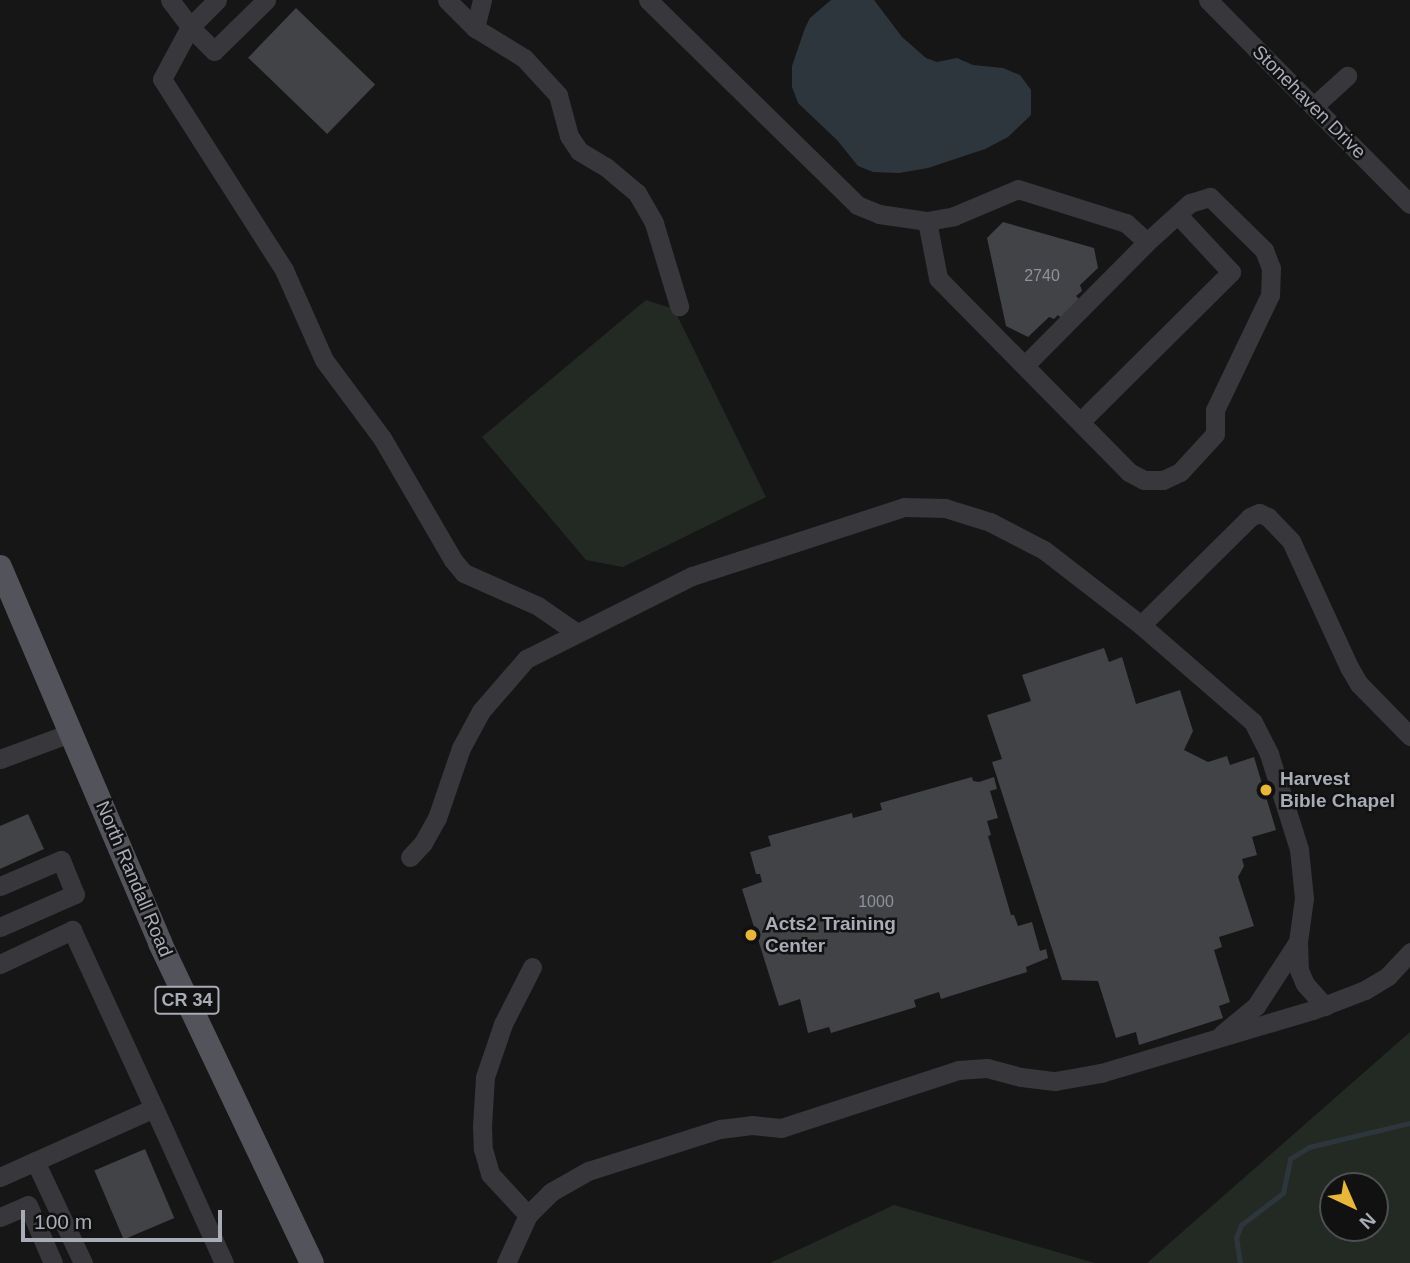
<!DOCTYPE html>
<html>
<head>
<meta charset="utf-8">
<style>
  body { margin:0 }
  #map { position:relative; width:1410px; height:1263px; overflow:hidden; background:#161617; font-family:Arial,sans-serif }
  div>[style] { position:absolute }
  [style*='--x'] { left:calc(var(--x)*1px); top:calc(var(--y)*1px); width:calc(var(--w)*1px); rotate:calc(var(--a)*1deg) }
  .green>* { inset:0; background:#222a23 }
  .water>* { inset:0; background:#2e363d }
  .stream>* { height:4.5px; margin:-2.25px; padding:0 2.25px; transform-origin:2.25px; border-radius:2.25px; background:#2e363d }
  .building>* { inset:0; background:#424347; transform-origin:0 0 }
  .minor>* { height:19px; margin:-9.5px; padding:0 9.5px; transform-origin:9.5px; border-radius:9.5px; background:#37373c }
  .major>* { height:24px; margin:-12px; padding:0 12px; transform-origin:12px; border-radius:12px; background:#53545b }
  .dots>* { width:19px; height:19px; translate:-50% -50%; box-sizing:border-box; border:4px solid #111112; border-radius:50% }
  span { translate:-50% -50%; white-space:nowrap; text-align:center; line-height:1.15; -webkit-text-stroke:5px #111112; paint-order:stroke }
  .number-label { font-size:16px; color:#8e929b }
  .number-label span { -webkit-text-stroke-width:0 }
  .shield-label span { padding:2px 5px; background:#111112; border:2px solid; border-radius:5px; -webkit-text-stroke-width:0 }
  .shield-label { font-size:18px; color:#a8acb7; font-weight:700 }
  .street-label { font-size:19px; color:#a8acb7 }
  .poi-label { font-size:19px; color:#a8acb7; font-weight:700 }
  .left { translate:0 -50%; text-align:left }
  .north { position:absolute; left:1319px; top:1172px; width:70px; height:70px; box-sizing:border-box; background:#111112; border:2px solid #4d4f54; border-radius:50%; rotate:136deg; font-size:19px; font-weight:700; line-height:28px; text-align:center; color:#a8acb7 }
  .north::after { content:''; display:block; margin:auto; width:24px; height:32px; background:#e9b63c; clip-path:polygon(50% 0,100% 100%,50% 72%,0 100%) }
  .scale { position:absolute; left:21px; top:1210px; width:201px; height:32px; box-sizing:border-box; border:4px solid #a8acb7; border-top:0; padding-left:9px; font-size:21px; line-height:24px; white-space:nowrap; color:#a8acb7; -webkit-text-stroke:5px #111112; paint-order:stroke }
</style>
</head>
<body>
<div id="map">
  <div class="green">
    <div style="clip-path:polygon(646px 300px,674px 309px,766px 497px,623px 567px,586px 560px,482px 437px)"></div>
    <div style="clip-path:polygon(evenodd,1410px 1032px,1410px 1263px,1147px 1263px,1410px 1032px,1333px 1186px,1375px 1186px,1375px 1228px,1333px 1228px,1333px 1186px)"></div>
    <div style="clip-path:polygon(894px 1205px,1095px 1263px,770px 1263px)"></div>
  </div>
  <div class="water">
    <div style="clip-path:polygon(831px 0,874px 0,902px 37px,926px 58px,937px 62px,957px 58px,973px 65px,1003px 68px,1020px 75px,1031px 90px,1031px 115px,1008px 137px,985px 149px,928px 168px,899px 173px,873px 172px,858px 166px,837px 140px,798px 103px,792px 87px,792px 66px,805px 28px,810px 18px)"></div>
  </div>
  <div class="stream">
    <div style="--x:1240;--y:1263;--w:25;--a:-99"></div>
    <div style="--x:1236;--y:1238;--w:14;--a:-69"></div>
    <div style="--x:1241;--y:1225;--w:53;--a:-37.3"></div>
    <div style="--x:1283;--y:1193;--w:35;--a:-78"></div>
    <div style="--x:1290;--y:1159;--w:22;--a:-32"></div>
    <div style="--x:1309;--y:1147;--w:104;--a:-13.4"></div>
  </div>
  <div class="building">
    <div style="left:296px;top:8px;width:110px;height:69px;rotate:44deg"></div>
    <div style="clip-path:polygon(1003px 222px,1094px 248px,1098px 268px,1080px 285px,1082px 291px,1076px 296px,1091px 311px,1072px 329px,1058px 315px,1054px 319px,1049px 317px,1028px 337px,1006px 326px,987px 238px)"></div>
    <div style="clip-path:polygon(1104px 648px,1109px 662px,1122px 657px,1136px 704px,1180px 690px,1193px 731px,1184px 750px,1208px 762px,1227px 756px,1230px 765px,1254px 757px,1276px 830px,1252px 837px,1257px 855px,1242px 859px,1244px 866px,1238px 877px,1254px 926px,1219px 937px,1222px 947px,1214px 950px,1230px 1002px,1219px 1006px,1223px 1018px,1139px 1045px,1136px 1032px,1116px 1038px,1098px 981px,1062px 980px,992px 762px,1002px 759px,987px 715px,1031px 701px,1022px 675px)"></div>
    <div style="clip-path:polygon(972px 777px,973px 781px,979px 782px,994px 777px,997px 789px,990px 791px,998px 818px,987px 821px,991px 835px,988px 836px,1011px 915px,1014px 915px,1018px 926px,1032px 922px,1040px 951px,1046px 949px,1048px 958px,1026px 967px,1027px 972px,941px 999px,939px 992px,914px 1000px,916px 1007px,831px 1033px,829px 1027px,808px 1033px,800px 999px,779px 1006px,742px 889px,762px 882px,760px 874px,756px 874px,750px 852px,771px 846px,768px 836px,852px 813px,853px 818px,882px 810px,880px 803px)"></div>
    <div style="clip-path:polygon(28px 814px,44px 849px,0 869px,0 826px)"></div>
    <div style="left:145px;top:1149px;width:75px;height:55px;rotate:67deg"></div>
  </div>
  <div class="minor">
    <div style="--x:170;--y:0;--w:34;--a:53"></div>
    <div style="--x:190;--y:27;--w:59;--a:118.3"></div>
    <div style="--x:162;--y:79;--w:227;--a:57.4"></div>
    <div style="--x:284;--y:270;--w:98;--a:66"></div>
    <div style="--x:324;--y:360;--w:97;--a:53.4"></div>
    <div style="--x:382;--y:438;--w:141;--a:59.8"></div>
    <div style="--x:453;--y:560;--w:17;--a:50"></div>
    <div style="--x:464;--y:573;--w:81;--a:24"></div>
    <div style="--x:538;--y:606;--w:47;--a:34.7"></div>
    <div style="--x:217;--y:0;--w:38;--a:135"></div>
    <div style="--x:190;--y:27;--w:34;--a:45"></div>
    <div style="--x:214;--y:51;--w:73;--a:-44.4"></div>
    <div style="--x:447;--y:0;--w:40;--a:45"></div>
    <div style="--x:475;--y:28;--w:29;--a:-76"></div>
    <div style="--x:648;--y:0;--w:293;--a:44.4"></div>
    <div style="--x:857;--y:205;--w:24;--a:22"></div>
    <div style="--x:879;--y:214;--w:49;--a:8.3"></div>
    <div style="--x:927;--y:221;--w:27;--a:-10"></div>
    <div style="--x:954;--y:216;--w:69;--a:-22.9"></div>
    <div style="--x:1018;--y:189;--w:113;--a:17.5"></div>
    <div style="--x:1126;--y:223;--w:28;--a:42"></div>
    <div style="--x:1147;--y:242;--w:58;--a:-42.2"></div>
    <div style="--x:1190;--y:203;--w:21;--a:-17"></div>
    <div style="--x:1210;--y:197;--w:76;--a:44.5"></div>
    <div style="--x:1264;--y:250;--w:19;--a:69"></div>
    <div style="--x:1271;--y:268;--w:27;--a:92"></div>
    <div style="--x:1270;--y:295;--w:127;--a:115.6"></div>
    <div style="--x:1215;--y:410;--w:24;--a:90"></div>
    <div style="--x:1215;--y:434;--w:52;--a:132.6"></div>
    <div style="--x:1180;--y:472;--w:19;--a:155"></div>
    <div style="--x:1163;--y:480;--w:19;--a:180"></div>
    <div style="--x:1144;--y:480;--w:17;--a:-152"></div>
    <div style="--x:1129;--y:472;--w:272;--a:-134.6"></div>
    <div style="--x:938;--y:278;--w:58;--a:-100.9"></div>
    <div style="--x:1208;--y:0;--w:287;--a:45.3"></div>
    <div style="--x:475;--y:28;--w:57;--a:31.5"></div>
    <div style="--x:524;--y:58;--w:50;--a:47.4"></div>
    <div style="--x:558;--y:95;--w:42;--a:75"></div>
    <div style="--x:569;--y:136;--w:18;--a:56"></div>
    <div style="--x:579;--y:151;--w:31;--a:31"></div>
    <div style="--x:606;--y:167;--w:40;--a:40"></div>
    <div style="--x:637;--y:193;--w:34;--a:60"></div>
    <div style="--x:654;--y:223;--w:87;--a:73.2"></div>
    <div style="--x:1314;--y:106;--w:45;--a:-42.3"></div>
    <div style="--x:1025;--y:365;--w:173;--a:-45.2"></div>
    <div style="--x:1080;--y:422;--w:213;--a:-44.8"></div>
    <div style="--x:1231;--y:272;--w:78;--a:-132.9"></div>
    <div style="--x:1141;--y:625;--w:153;--a:-44.7"></div>
    <div style="--x:1250;--y:517;--w:10;--a:-24"></div>
    <div style="--x:1259;--y:513;--w:10;--a:24"></div>
    <div style="--x:1268;--y:517;--w:33;--a:46"></div>
    <div style="--x:1291;--y:541;--w:139;--a:65.3"></div>
    <div style="--x:1349;--y:667;--w:20;--a:60"></div>
    <div style="--x:1359;--y:684;--w:73;--a:45.6"></div>
    <div style="--x:0;--y:759;--w:75;--a:-20.4"></div>
    <div style="--x:410;--y:857;--w:19;--a:-47"></div>
    <div style="--x:423;--y:843;--w:29;--a:-61"></div>
    <div style="--x:437;--y:818;--w:74;--a:-71.1"></div>
    <div style="--x:461;--y:748;--w:42;--a:-61.6"></div>
    <div style="--x:481;--y:711;--w:69;--a:-49.1"></div>
    <div style="--x:526;--y:659;--w:186;--a:-26.6"></div>
    <div style="--x:692;--y:576;--w:223;--a:-18"></div>
    <div style="--x:904;--y:507;--w:41;--a:1.4"></div>
    <div style="--x:945;--y:508;--w:47;--a:17.3"></div>
    <div style="--x:990;--y:522;--w:61;--a:27.4"></div>
    <div style="--x:1044;--y:550;--w:123;--a:37.7"></div>
    <div style="--x:1141;--y:625;--w:148;--a:40.9"></div>
    <div style="--x:1253;--y:722;--w:36;--a:63"></div>
    <div style="--x:1269;--y:754;--w:100;--a:72.5"></div>
    <div style="--x:1299;--y:849;--w:49;--a:84.2"></div>
    <div style="--x:1304;--y:898;--w:44;--a:97.8"></div>
    <div style="--x:1298;--y:942;--w:28;--a:88"></div>
    <div style="--x:1299;--y:970;--w:15;--a:67"></div>
    <div style="--x:1305;--y:984;--w:30;--a:48"></div>
    <div style="--x:0;--y:886;--w:66;--a:-23.1"></div>
    <div style="--x:61;--y:860;--w:37;--a:68"></div>
    <div style="--x:75;--y:894;--w:82;--a:156.3"></div>
    <div style="--x:0;--y:964;--w:80;--a:-25.3"></div>
    <div style="--x:72;--y:930;--w:196;--a:65.3"></div>
    <div style="--x:154;--y:1108;--w:169;--a:155.9"></div>
    <div style="--x:532;--y:967;--w:64;--a:117"></div>
    <div style="--x:503;--y:1024;--w:56;--a:108.8"></div>
    <div style="--x:485;--y:1077;--w:49;--a:93.5"></div>
    <div style="--x:482;--y:1126;--w:23;--a:88"></div>
    <div style="--x:483;--y:1149;--w:26;--a:74"></div>
    <div style="--x:490;--y:1174;--w:56;--a:47.2"></div>
    <div style="--x:528;--y:1215;--w:33;--a:-45"></div>
    <div style="--x:551;--y:1192;--w:43;--a:-29.6"></div>
    <div style="--x:588;--y:1171;--w:139;--a:-17.7"></div>
    <div style="--x:720;--y:1129;--w:32;--a:-7"></div>
    <div style="--x:752;--y:1125;--w:29;--a:6"></div>
    <div style="--x:781;--y:1128;--w:186;--a:-18.1"></div>
    <div style="--x:958;--y:1070;--w:29;--a:-4"></div>
    <div style="--x:987;--y:1068;--w:35;--a:15"></div>
    <div style="--x:1021;--y:1077;--w:34;--a:7"></div>
    <div style="--x:1055;--y:1081;--w:47;--a:-9.9"></div>
    <div style="--x:1101;--y:1073;--w:221;--a:-16.6"></div>
    <div style="--x:1313;--y:1010;--w:56;--a:-21"></div>
    <div style="--x:1365;--y:990;--w:27;--a:-31"></div>
    <div style="--x:1388;--y:976;--w:33;--a:-47"></div>
    <div style="--x:1222;--y:1034;--w:44;--a:-39.5"></div>
    <div style="--x:1256;--y:1006;--w:75;--a:-56.9"></div>
    <div style="--x:154;--y:1108;--w:170;--a:65.7"></div>
    <div style="--x:35;--y:1161;--w:113;--a:64.8"></div>
    <div style="--x:0;--y:1217;--w:30;--a:-23"></div>
    <div style="--x:28;--y:1205;--w:63;--a:66.7"></div>
    <div style="--x:506;--y:1263;--w:53;--a:-65.4"></div>
  </div>
  <div class="major">
    <div style="--x:0;--y:567;--w:409;--a:66.9"></div>
    <div style="--x:160;--y:943;--w:354;--a:64.6"></div>
  </div>
  <div class="dots">
    <div style="left:1266px;top:790px;background:#e9b63c"></div>
    <div style="left:751px;top:935px;background:#e9b63c"></div>
  </div>
  <div class="number-label">
    <span style="left:1042px;top:276px">2740</span>
    <span style="left:876px;top:902px">1000</span>
  </div>
  <div class="shield-label">
    <span style="left:187px;top:1000px">CR 34</span>
  </div>
  <div class="street-label">
    <span style="left:1309px;top:102px;rotate:45deg">Stonehaven Drive</span>
    <span style="left:134px;top:879px;rotate:67deg">North Randall Road</span>
  </div>
  <div class="poi-label">
    <span class="left" style="left:1280px;top:790px">Harvest<br>Bible Chapel</span>
    <span class="left" style="left:765px;top:935px">Acts2 Training<br>Center</span>
  </div>
  <div class="north">N</div>
  <div class="scale">100 m</div>
</div>
</body>
</html>
